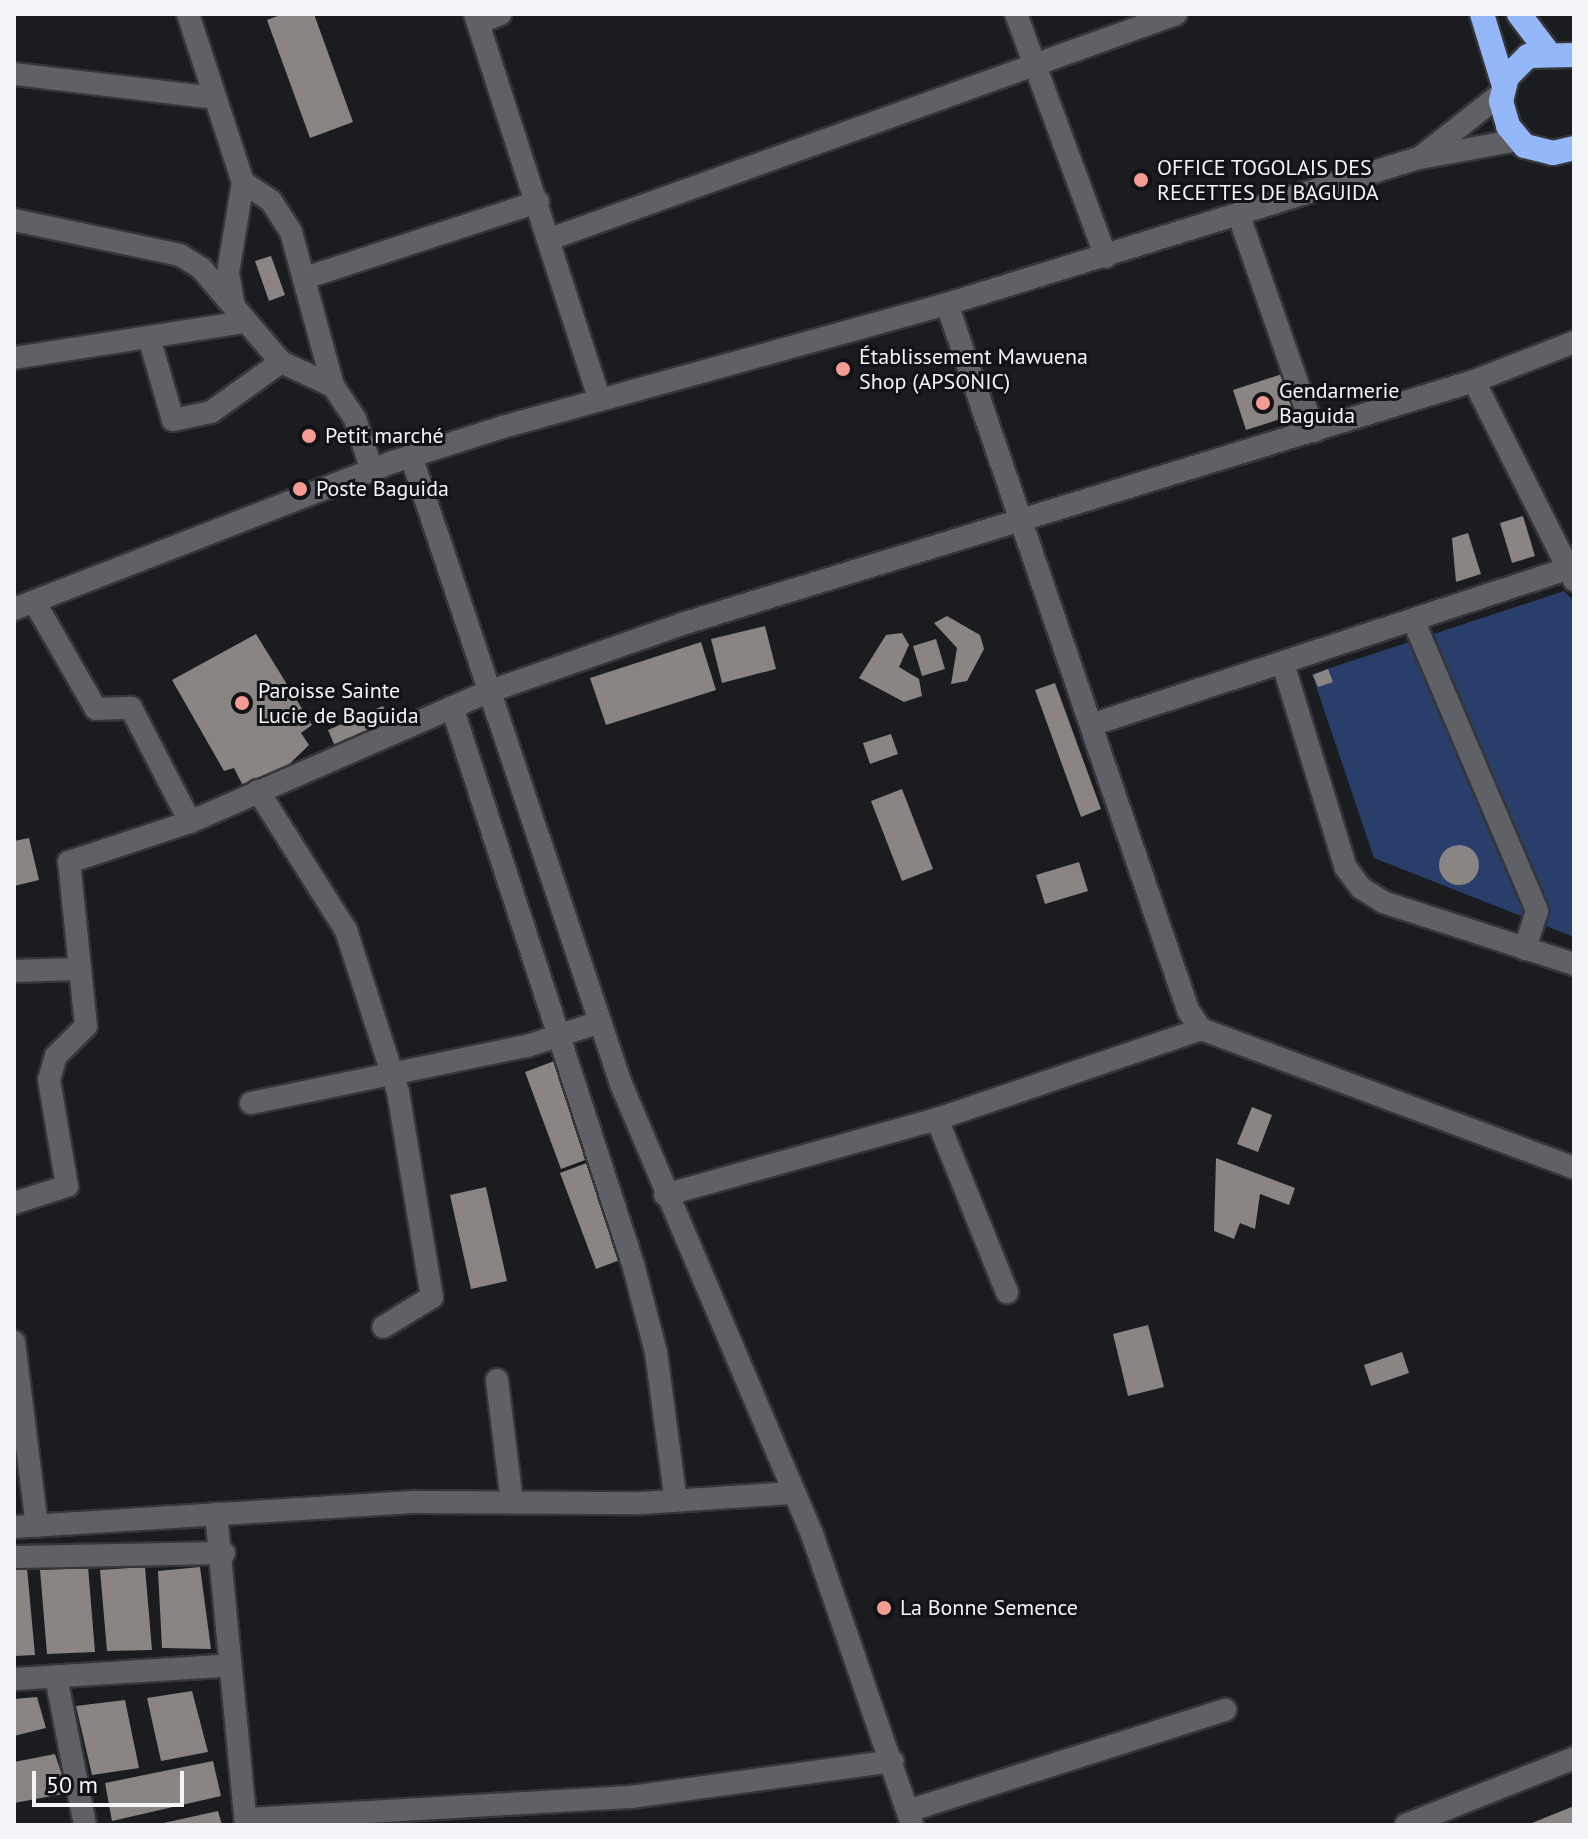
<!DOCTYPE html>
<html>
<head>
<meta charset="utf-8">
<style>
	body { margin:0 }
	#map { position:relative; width:1588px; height:1839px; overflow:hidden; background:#1a1c20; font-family:"PT Sans",sans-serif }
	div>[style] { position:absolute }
	.green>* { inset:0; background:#293e6a }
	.building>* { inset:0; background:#8a8483 }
	.round { border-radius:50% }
	.roads { filter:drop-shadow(2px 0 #343639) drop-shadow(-2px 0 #343639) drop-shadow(0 2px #343639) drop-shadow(0 -2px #343639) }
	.minor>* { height:22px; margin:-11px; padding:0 11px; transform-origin:11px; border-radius:11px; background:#5f6166 }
	.highway>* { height:24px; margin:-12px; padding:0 12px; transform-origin:12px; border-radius:12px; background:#94b7fa }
	.dots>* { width:22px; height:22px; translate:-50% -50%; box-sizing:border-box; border:4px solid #111316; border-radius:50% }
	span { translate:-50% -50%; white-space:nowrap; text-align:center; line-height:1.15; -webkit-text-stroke:6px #111316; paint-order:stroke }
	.poi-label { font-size:22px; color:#f2f4f7 }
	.left { translate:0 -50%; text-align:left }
	.frame { position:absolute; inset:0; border:16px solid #f2f4f7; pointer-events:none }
	.scale { position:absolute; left:32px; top:1771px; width:152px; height:36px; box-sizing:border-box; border:4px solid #f2f4f7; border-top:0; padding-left:10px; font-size:24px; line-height:28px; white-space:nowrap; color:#f2f4f7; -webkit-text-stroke:6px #111316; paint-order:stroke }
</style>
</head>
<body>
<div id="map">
	<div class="green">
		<i style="clip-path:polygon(1564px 591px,1574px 601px,1574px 937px,1374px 858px,1312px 674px)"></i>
	</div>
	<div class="building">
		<i style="clip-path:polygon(283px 14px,314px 14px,353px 122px,310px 138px,267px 20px)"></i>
		<i style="clip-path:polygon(271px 256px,285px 295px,269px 301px,255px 261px)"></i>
		<i style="clip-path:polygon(1288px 372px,1293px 415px,1246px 430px,1233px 390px)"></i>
		<i style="clip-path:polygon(1523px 516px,1535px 556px,1512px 563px,1500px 523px)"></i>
		<i style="clip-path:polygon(1468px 533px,1481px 574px,1456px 582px,1452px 538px)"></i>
		<i style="clip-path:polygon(947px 616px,980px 635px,984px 649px,967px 681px,951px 684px,957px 648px,934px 623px)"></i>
		<i style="clip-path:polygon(765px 626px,776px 669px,722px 683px,711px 639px)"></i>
		<i style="clip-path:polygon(902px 633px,909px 645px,899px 667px,919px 679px,922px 696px,904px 702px,859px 678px,886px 635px)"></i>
		<i style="clip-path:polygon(256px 634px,312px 725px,301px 733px,309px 745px,279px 774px,242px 784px,234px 768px,224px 771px,172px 680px)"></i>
		<i style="clip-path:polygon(936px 639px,945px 669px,922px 676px,913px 646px)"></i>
		<i style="clip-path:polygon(701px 642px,716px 690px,606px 725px,590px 678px)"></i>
		<i style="clip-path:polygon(1328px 669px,1333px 682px,1318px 687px,1313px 675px)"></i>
		<i style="clip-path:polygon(1055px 683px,1101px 809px,1081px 817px,1035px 690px)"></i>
		<i style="clip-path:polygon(383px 706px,392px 727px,337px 751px,328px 730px)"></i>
		<i style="clip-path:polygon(891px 734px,898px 754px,870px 764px,863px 743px)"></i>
		<i style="clip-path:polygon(902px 789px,933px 869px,902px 881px,871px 801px)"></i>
		<i style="clip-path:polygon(29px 838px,39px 880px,14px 886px,14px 841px)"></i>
		<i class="round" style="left:1439px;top:845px;width:40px;height:40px"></i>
		<i style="clip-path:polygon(1079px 862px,1088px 891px,1045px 904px,1036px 875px)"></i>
		<i style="clip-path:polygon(557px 1060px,593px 1157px,561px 1169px,525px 1072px)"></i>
		<i style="clip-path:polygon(1252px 1107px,1272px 1115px,1258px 1152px,1237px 1144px)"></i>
		<i style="clip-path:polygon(1216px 1158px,1295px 1188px,1289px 1205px,1260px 1194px,1255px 1229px,1240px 1223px,1234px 1239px,1214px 1231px)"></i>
		<i style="clip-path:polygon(592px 1161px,628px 1257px,596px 1269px,560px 1173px)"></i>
		<i style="clip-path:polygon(486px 1187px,507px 1281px,471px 1289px,450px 1195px)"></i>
		<i style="clip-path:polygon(1148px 1325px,1164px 1387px,1128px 1396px,1113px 1334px)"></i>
		<i style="clip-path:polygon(1402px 1352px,1409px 1373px,1371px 1386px,1364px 1365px)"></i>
		<i style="clip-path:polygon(88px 1567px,95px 1652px,47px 1654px,40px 1570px)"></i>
		<i style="clip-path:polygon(145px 1567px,152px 1650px,107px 1651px,100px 1570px)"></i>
		<i style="clip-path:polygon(200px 1567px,211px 1649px,162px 1648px,158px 1571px)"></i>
		<i style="clip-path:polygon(27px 1568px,35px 1655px,14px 1656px,14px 1570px)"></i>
		<i style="clip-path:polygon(192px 1691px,208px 1752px,161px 1761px,147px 1698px)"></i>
		<i style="clip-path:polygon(37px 1697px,46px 1728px,14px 1736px,14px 1699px)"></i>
		<i style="clip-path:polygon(125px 1700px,139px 1768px,92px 1775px,76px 1706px)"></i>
		<i style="clip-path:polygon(55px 1754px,68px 1793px,14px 1803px,14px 1762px)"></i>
		<i style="clip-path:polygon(213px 1761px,221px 1796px,112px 1821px,105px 1783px)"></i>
		<i style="clip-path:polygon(1574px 1806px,1574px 1825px,1527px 1825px)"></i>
		<i style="clip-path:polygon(218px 1811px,222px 1825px,159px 1825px,159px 1824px)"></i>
	</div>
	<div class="roads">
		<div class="minor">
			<i style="left:188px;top:14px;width:177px;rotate:71.9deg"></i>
			<i style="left:243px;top:182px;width:92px;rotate:99.4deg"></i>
			<i style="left:228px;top:273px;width:34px;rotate:80deg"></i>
			<i style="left:475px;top:14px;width:404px;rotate:72.1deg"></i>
			<i style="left:1016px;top:14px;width:259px;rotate:69.7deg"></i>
			<i style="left:478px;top:23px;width:24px;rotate:-22deg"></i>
			<i style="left:14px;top:74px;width:201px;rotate:6.8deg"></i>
			<i style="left:1421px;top:157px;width:103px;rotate:-38.3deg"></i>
			<i style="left:243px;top:182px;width:34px;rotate:34deg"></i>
			<i style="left:271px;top:201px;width:37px;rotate:57deg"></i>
			<i style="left:291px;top:232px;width:160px;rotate:74.7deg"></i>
			<i style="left:333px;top:386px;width:40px;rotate:56deg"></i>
			<i style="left:355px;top:419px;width:55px;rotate:71.9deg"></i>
			<i style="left:1239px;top:216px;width:228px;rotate:70.8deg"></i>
			<i style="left:14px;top:220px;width:170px;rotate:11.9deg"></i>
			<i style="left:180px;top:255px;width:25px;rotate:32deg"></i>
			<i style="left:201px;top:268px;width:123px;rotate:49.6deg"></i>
			<i style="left:281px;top:362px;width:57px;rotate:24.8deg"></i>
			<i style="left:550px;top:239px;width:665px;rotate:-19.77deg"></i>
			<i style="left:308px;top:277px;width:242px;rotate:-18.1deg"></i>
			<i style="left:947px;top:304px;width:746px;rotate:71.15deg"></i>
			<i style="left:1188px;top:1010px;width:23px;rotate:56deg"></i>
			<i style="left:1201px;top:1029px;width:398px;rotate:20.4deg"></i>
			<i style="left:150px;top:341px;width:82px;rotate:73.8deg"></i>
			<i style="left:173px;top:420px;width:39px;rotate:-12deg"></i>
			<i style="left:211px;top:412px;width:86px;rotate:-35.5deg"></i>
			<i style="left:14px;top:358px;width:232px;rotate:-8.9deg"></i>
			<i style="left:1474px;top:381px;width:223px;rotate:63.3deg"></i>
			<i style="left:411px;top:456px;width:662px;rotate:71.51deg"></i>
			<i style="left:621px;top:1084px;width:489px;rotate:67deg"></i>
			<i style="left:812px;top:1534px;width:308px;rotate:71deg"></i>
			<i style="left:35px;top:603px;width:122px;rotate:60.1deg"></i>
			<i style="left:96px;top:709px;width:35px;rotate:-2deg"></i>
			<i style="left:131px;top:708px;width:128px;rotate:62.6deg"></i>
			<i style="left:14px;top:609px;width:407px;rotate:-21.2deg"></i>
			<i style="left:393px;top:462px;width:115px;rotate:-17.7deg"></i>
			<i style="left:503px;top:427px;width:461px;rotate:-15.5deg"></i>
			<i style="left:947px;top:304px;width:495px;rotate:-17.2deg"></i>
			<i style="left:1420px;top:158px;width:100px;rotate:-10.4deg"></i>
			<i style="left:1414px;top:622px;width:314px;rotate:66.9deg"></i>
			<i style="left:1537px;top:911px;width:40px;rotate:108deg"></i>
			<i style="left:1284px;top:667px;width:210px;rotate:72.9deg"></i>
			<i style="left:1346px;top:868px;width:25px;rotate:53deg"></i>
			<i style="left:1361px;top:888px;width:26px;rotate:32deg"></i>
			<i style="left:1383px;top:902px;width:201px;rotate:18deg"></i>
			<i style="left:452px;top:707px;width:586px;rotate:72deg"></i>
			<i style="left:633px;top:1264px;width:91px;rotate:75.4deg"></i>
			<i style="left:656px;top:1352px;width:150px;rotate:82.4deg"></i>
			<i style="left:1091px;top:725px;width:501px;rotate:-18.15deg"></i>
			<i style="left:258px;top:791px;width:165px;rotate:57.7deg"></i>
			<i style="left:346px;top:930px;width:170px;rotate:72.2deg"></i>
			<i style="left:398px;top:1092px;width:208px;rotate:80.6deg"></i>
			<i style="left:432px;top:1297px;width:57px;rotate:148.5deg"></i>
			<i style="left:14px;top:971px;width:64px;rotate:-1.8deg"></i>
			<i style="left:251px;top:1103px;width:282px;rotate:-11.7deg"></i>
			<i style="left:527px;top:1046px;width:77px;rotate:-18.2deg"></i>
			<i style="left:937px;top:1119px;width:187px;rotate:68deg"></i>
			<i style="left:665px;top:1195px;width:282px;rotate:-15.6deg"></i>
			<i style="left:937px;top:1119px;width:279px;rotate:-18.8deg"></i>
			<i style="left:14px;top:1203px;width:56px;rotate:-17.8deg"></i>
			<i style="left:67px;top:1186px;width:108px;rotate:-99.6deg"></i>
			<i style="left:49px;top:1080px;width:25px;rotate:-74deg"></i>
			<i style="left:56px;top:1056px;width:42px;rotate:-45deg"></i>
			<i style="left:86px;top:1026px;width:165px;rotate:-95.9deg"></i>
			<i style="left:69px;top:862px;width:127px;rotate:-18.3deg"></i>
			<i style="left:190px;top:822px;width:322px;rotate:-23.6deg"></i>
			<i style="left:485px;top:693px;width:209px;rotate:-19.3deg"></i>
			<i style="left:682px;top:624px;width:828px;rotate:-17.06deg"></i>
			<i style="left:1474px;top:381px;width:107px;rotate:-21.3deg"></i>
			<i style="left:14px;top:1342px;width:185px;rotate:82.9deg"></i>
			<i style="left:497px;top:1380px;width:123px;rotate:83deg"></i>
			<i style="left:216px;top:1514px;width:312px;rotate:84.5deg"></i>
			<i style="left:14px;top:1527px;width:403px;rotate:-3.6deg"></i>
			<i style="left:416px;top:1502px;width:226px;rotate:0.3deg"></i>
			<i style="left:642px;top:1503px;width:150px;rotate:-3.8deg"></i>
			<i style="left:14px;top:1557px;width:210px;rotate:-1.1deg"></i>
			<i style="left:56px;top:1677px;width:151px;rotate:78.9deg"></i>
			<i style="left:14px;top:1679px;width:204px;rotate:-3.6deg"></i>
			<i style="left:908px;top:1811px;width:333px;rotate:-17.7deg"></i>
			<i style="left:246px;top:1819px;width:386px;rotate:-3.3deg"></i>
			<i style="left:631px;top:1797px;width:264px;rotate:-7.8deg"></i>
			<i style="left:1406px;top:1825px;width:181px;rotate:-21.7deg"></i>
		</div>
		<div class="highway">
			<i style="left:1482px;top:14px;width:75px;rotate:73deg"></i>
			<i style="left:1519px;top:14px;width:46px;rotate:52.9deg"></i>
			<i style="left:1574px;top:55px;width:46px;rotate:178.8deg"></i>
			<i style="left:1528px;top:56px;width:30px;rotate:135deg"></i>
			<i style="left:1507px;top:77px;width:25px;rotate:104deg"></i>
			<i style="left:1501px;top:101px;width:26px;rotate:74deg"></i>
			<i style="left:1508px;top:126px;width:26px;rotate:50deg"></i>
			<i style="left:1525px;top:146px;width:29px;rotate:14deg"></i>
			<i style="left:1553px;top:153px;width:22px;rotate:-13deg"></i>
		</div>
	</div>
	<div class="dots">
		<i style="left:1141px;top:180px;background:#f59c92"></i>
		<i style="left:843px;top:369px;background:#f59c92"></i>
		<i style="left:1263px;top:403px;background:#f59c92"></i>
		<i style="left:309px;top:436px;background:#f59c92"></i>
		<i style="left:300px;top:489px;background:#f59c92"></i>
		<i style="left:242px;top:703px;background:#f59c92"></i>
		<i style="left:884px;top:1608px;background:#f59c92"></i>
	</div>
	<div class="poi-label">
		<span class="left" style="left:1157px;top:180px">OFFICE TOGOLAIS DES<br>RECETTES DE BAGUIDA</span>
		<span class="left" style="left:859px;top:369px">Établissement Mawuena<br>Shop (APSONIC)</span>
		<span class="left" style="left:1279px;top:403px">Gendarmerie<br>Baguida</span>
		<span class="left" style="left:325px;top:436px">Petit marché</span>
		<span class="left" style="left:316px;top:489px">Poste Baguida</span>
		<span class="left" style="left:258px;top:703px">Paroisse Sainte<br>Lucie de Baguida</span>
		<span class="left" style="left:900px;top:1608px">La Bonne Semence</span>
	</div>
	<div class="frame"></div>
	<div class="scale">50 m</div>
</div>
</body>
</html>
